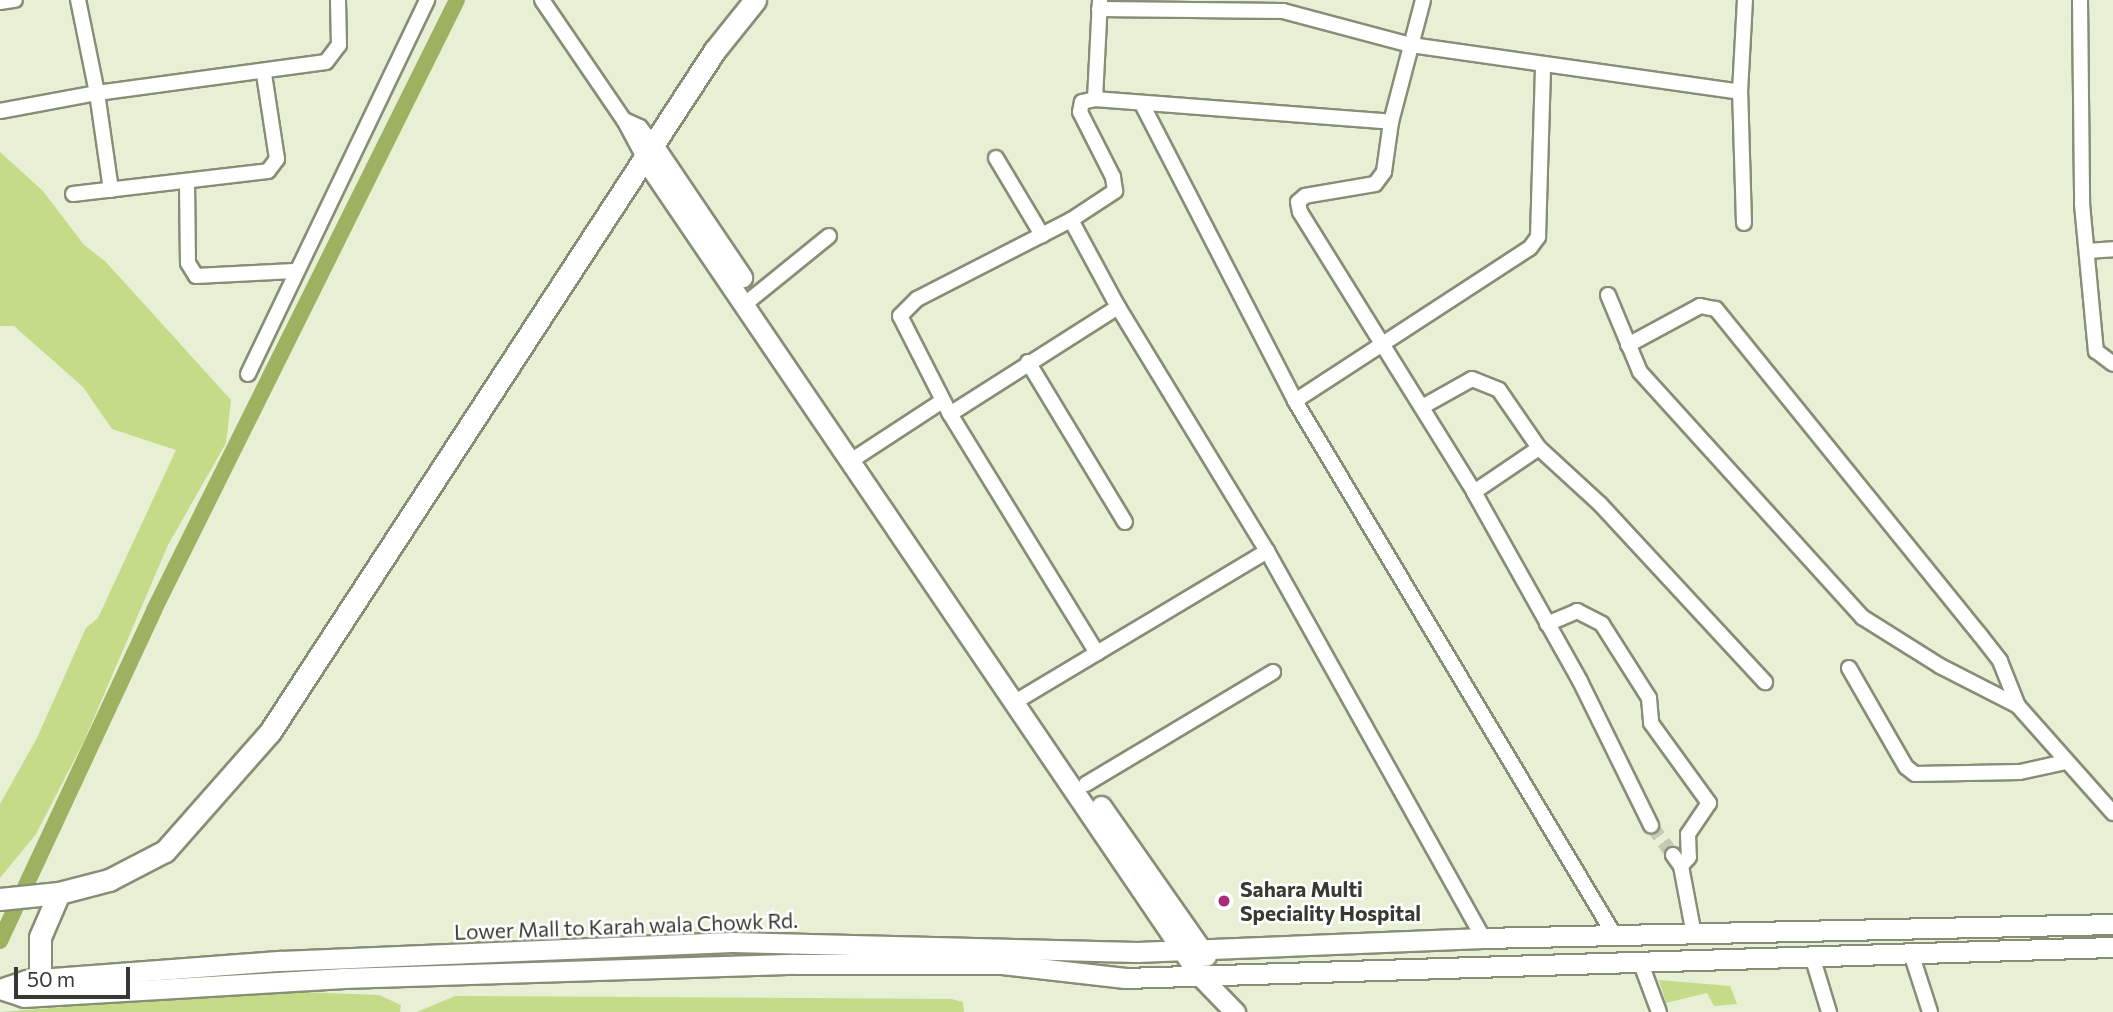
<!DOCTYPE html>
<html>
<head>
<meta charset="utf-8">
<style>
	body { margin:0 }
	#map { position:relative; width:2113px; height:1012px; overflow:hidden; background:#e7efd5; font-family:Commissioner,sans-serif }
	div>[style] { position:absolute }
	.green>* { inset:0; background:#c5db88 }
	.canal>* { height:16px; margin:-8px; padding:0 8px; transform-origin:8px; border-radius:8px; background:#9db160 }
	.minor-tunnel>* { height:14px; margin-top:-7px; transform-origin:0; background:repeating-linear-gradient(90deg,#c4cbb4 0 14px,transparent 0 21px) }
	.roads { filter:drop-shadow(2px 0 #878e76) drop-shadow(-2px 0 #878e76) drop-shadow(0 2px #878e76) drop-shadow(0 -2px #878e76) }
	.minor>* { height:14px; margin:-7px; padding:0 7px; transform-origin:7px; border-radius:7px; background:#fff }
	.secondary>* { height:19px; margin:-9.5px; padding:0 9.5px; transform-origin:9.5px; border-radius:9.5px; background:#fff }
	.primary>* { height:21px; margin:-10.5px; padding:0 10.5px; transform-origin:10.5px; border-radius:10.5px; background:#fff }
	.dots>* { width:19px; height:19px; translate:-50% -50%; box-sizing:border-box; border:4px solid #fff; border-radius:50% }
	span { translate:-50% -50%; white-space:nowrap; text-align:center; line-height:1.15; -webkit-text-stroke:5px #fff; paint-order:stroke }
	.poi-label { font-size:21px; color:#373a30; font-weight:700 }
	.left { translate:0 -50%; text-align:left }
	.street-label { font-size:21px; color:#373a30 }
	.scale { position:absolute; left:14px; top:967px; width:116px; height:32px; box-sizing:border-box; border:4px solid #373a30; border-top:0; padding-left:9px; font-size:21px; line-height:24px; white-space:nowrap; color:#373a30; -webkit-text-stroke:5px #fff; paint-order:stroke }
</style>
</head>
<body>
<div id="map">
	<div class="green">
		<i style="clip-path:polygon(0 152px,43px 191px,84px 245px,105px 261px,231px 400px,226px 443px,168px 545px,84px 741px,36px 834px,0 878px,0 804px,37px 738px,86px 628px,98px 618px,176px 450px,112px 429px,83px 387px,14px 326px,0 326px)"></i>
		<i style="clip-path:polygon(1659px 980px,1730px 986px,1737px 1004px,1714px 1006px,1707px 993px,1666px 1003px)"></i>
		<i style="clip-path:polygon(274px 991px,379px 995px,401px 1005px,400px 1012px,0 1012px)"></i>
		<i style="clip-path:polygon(455px 996px,951px 999px,963px 1002px,964px 1012px,417px 1012px)"></i>
	</div>
	<div class="canal">
		<i style="left:0;top:941px;width:365px;rotate:-65deg"></i>
		<i style="left:154px;top:610px;width:681px;rotate:-63.59deg"></i>
	</div>
	<div class="minor-tunnel">
		<i style="left:1651px;top:825px;width:37px;rotate:54deg"></i>
	</div>
	<div class="roads">
		<div class="minor">
			<i style="left:542px;top:0;width:145px;rotate:55.7deg"></i>
			<i style="left:624px;top:120px;width:47px;rotate:61.8deg"></i>
			<i style="left:2080px;top:0;width:204px;rotate:89.4deg"></i>
			<i style="left:2082px;top:204px;width:148px;rotate:84.6deg"></i>
			<i style="left:2096px;top:351px;width:21px;rotate:37deg"></i>
			<i style="left:0;top:2px;width:15px;rotate:-8deg"></i>
			<i style="left:1099px;top:9px;width:184px;rotate:0.6deg"></i>
			<i style="left:1283px;top:11px;width:132px;rotate:14.9deg"></i>
			<i style="left:1411px;top:45px;width:332px;rotate:8.1deg"></i>
			<i style="left:1095px;top:99px;width:297px;rotate:4.4deg"></i>
			<i style="left:1391px;top:122px;width:126px;rotate:-75.3deg"></i>
			<i style="left:1142px;top:104px;width:334px;rotate:62.7deg"></i>
			<i style="left:1295px;top:401px;width:623px;rotate:59.12deg"></i>
			<i style="left:0;top:111px;width:99px;rotate:-10.5deg"></i>
			<i style="left:97px;top:93px;width:95px;rotate:-101.5deg"></i>
			<i style="left:624px;top:120px;width:17px;rotate:24deg"></i>
			<i style="left:640px;top:127px;width:26px;rotate:54deg"></i>
			<i style="left:1391px;top:122px;width:50px;rotate:98deg"></i>
			<i style="left:1384px;top:172px;width:15px;rotate:127deg"></i>
			<i style="left:1375px;top:184px;width:71px;rotate:170.3deg"></i>
			<i style="left:1305px;top:196px;width:9px;rotate:139deg"></i>
			<i style="left:1298px;top:202px;width:10px;rotate:79deg"></i>
			<i style="left:1300px;top:212px;width:330px;rotate:58.1deg"></i>
			<i style="left:1474px;top:492px;width:217px;rotate:60.7deg"></i>
			<i style="left:1580px;top:681px;width:161px;rotate:63.8deg"></i>
			<i style="left:996px;top:158px;width:90px;rotate:59.1deg"></i>
			<i style="left:187px;top:182px;width:81px;rotate:89.3deg"></i>
			<i style="left:188px;top:263px;width:15px;rotate:58deg"></i>
			<i style="left:196px;top:276px;width:98px;rotate:-2.9deg"></i>
			<i style="left:111px;top:190px;width:98px;rotate:-98.2deg"></i>
			<i style="left:97px;top:93px;width:231px;rotate:-7.7deg"></i>
			<i style="left:326px;top:62px;width:21px;rotate:-53deg"></i>
			<i style="left:339px;top:45px;width:45px;rotate:-91.3deg"></i>
			<i style="left:73px;top:194px;width:196px;rotate:-6.7deg"></i>
			<i style="left:268px;top:171px;width:15px;rotate:-53deg"></i>
			<i style="left:277px;top:159px;width:86px;rotate:-98.7deg"></i>
			<i style="left:1071px;top:220px;width:99px;rotate:61.6deg"></i>
			<i style="left:1118px;top:307px;width:286px;rotate:58.6deg"></i>
			<i style="left:1267px;top:551px;width:443px;rotate:60.8deg"></i>
			<i style="left:1744px;top:223px;width:131px;rotate:-91.7deg"></i>
			<i style="left:1740px;top:92px;width:92px;rotate:-86.9deg"></i>
			<i style="left:2087px;top:251px;width:26px;rotate:-4deg"></i>
			<i style="left:1608px;top:295px;width:83px;rotate:67.4deg"></i>
			<i style="left:1640px;top:372px;width:331px;rotate:47.8deg"></i>
			<i style="left:1862px;top:617px;width:92px;rotate:32.1deg"></i>
			<i style="left:1940px;top:666px;width:88px;rotate:27.1deg"></i>
			<i style="left:745px;top:304px;width:108px;rotate:-39deg"></i>
			<i style="left:1628px;top:345px;width:82px;rotate:-28.4deg"></i>
			<i style="left:1700px;top:306px;width:16px;rotate:11deg"></i>
			<i style="left:1716px;top:309px;width:419px;rotate:51deg"></i>
			<i style="left:1980px;top:635px;width:33px;rotate:52deg"></i>
			<i style="left:2000px;top:661px;width:48px;rotate:68.2deg"></i>
			<i style="left:2018px;top:706px;width:143px;rotate:48.4deg"></i>
			<i style="left:1028px;top:362px;width:187px;rotate:58.8deg"></i>
			<i style="left:248px;top:374px;width:415px;rotate:-64.4deg"></i>
			<i style="left:1295px;top:401px;width:280px;rotate:-33.1deg"></i>
			<i style="left:1530px;top:248px;width:14px;rotate:-54deg"></i>
			<i style="left:1538px;top:237px;width:173px;rotate:-88.3deg"></i>
			<i style="left:1422px;top:407px;width:57px;rotate:-29.2deg"></i>
			<i style="left:1472px;top:379px;width:29px;rotate:22deg"></i>
			<i style="left:1499px;top:390px;width:70px;rotate:55.4deg"></i>
			<i style="left:1539px;top:448px;width:83px;rotate:42.6deg"></i>
			<i style="left:1600px;top:504px;width:243px;rotate:47.2deg"></i>
			<i style="left:950px;top:414px;width:199px;rotate:-32.5deg"></i>
			<i style="left:852px;top:460px;width:108px;rotate:-33.2deg"></i>
			<i style="left:1474px;top:492px;width:78px;rotate:-34.1deg"></i>
			<i style="left:1547px;top:624px;width:33px;rotate:-23deg"></i>
			<i style="left:1577px;top:611px;width:28px;rotate:27deg"></i>
			<i style="left:1602px;top:624px;width:88px;rotate:57.6deg"></i>
			<i style="left:1649px;top:698px;width:25px;rotate:85deg"></i>
			<i style="left:1651px;top:723px;width:99px;rotate:54.1deg"></i>
			<i style="left:1709px;top:803px;width:37px;rotate:124deg"></i>
			<i style="left:1688px;top:834px;width:23px;rotate:88deg"></i>
			<i style="left:1689px;top:857px;width:12px;rotate:132deg"></i>
			<i style="left:1097px;top:653px;width:281px;rotate:-121.6deg"></i>
			<i style="left:950px;top:414px;width:110px;rotate:-117deg"></i>
			<i style="left:900px;top:316px;width:24px;rotate:-45deg"></i>
			<i style="left:917px;top:299px;width:173px;rotate:-27.2deg"></i>
			<i style="left:1071px;top:220px;width:53px;rotate:-33.4deg"></i>
			<i style="left:1115px;top:191px;width:14px;rotate:-98deg"></i>
			<i style="left:1113px;top:177px;width:73px;rotate:-116.9deg"></i>
			<i style="left:1080px;top:112px;width:10px;rotate:-79deg"></i>
			<i style="left:1082px;top:102px;width:13px;rotate:-13deg"></i>
			<i style="left:1095px;top:99px;width:99px;rotate:-87.1deg"></i>
			<i style="left:1849px;top:668px;width:114px;rotate:60.1deg"></i>
			<i style="left:1906px;top:767px;width:11px;rotate:38deg"></i>
			<i style="left:1915px;top:774px;width:105px;rotate:-1.1deg"></i>
			<i style="left:2020px;top:772px;width:46px;rotate:-12.5deg"></i>
			<i style="left:1015px;top:702px;width:294px;rotate:-30.9deg"></i>
			<i style="left:1086px;top:784px;width:218px;rotate:-30.9deg"></i>
			<i style="left:1673px;top:855px;width:14px;rotate:54deg"></i>
			<i style="left:1681px;top:866px;width:70px;rotate:79.3deg"></i>
			<i style="left:1911px;top:953px;width:62px;rotate:72.1deg"></i>
			<i style="left:1812px;top:956px;width:59px;rotate:73.1deg"></i>
			<i style="left:1640px;top:961px;width:54px;rotate:69.6deg"></i>
		</div>
		<div class="secondary">
			<i style="left:655px;top:148px;width:156px;rotate:56deg"></i>
			<i style="left:646px;top:161px;width:984px;rotate:55.81deg"></i>
			<i style="left:1199px;top:975px;width:52px;rotate:45.8deg"></i>
			<i style="left:1101px;top:806px;width:183px;rotate:55deg"></i>
			<i style="left:0;top:989px;width:28px;rotate:-19deg"></i>
			<i style="left:26px;top:980px;width:256px;rotate:-4.3deg"></i>
			<i style="left:281px;top:961px;width:451px;rotate:-2.4deg"></i>
			<i style="left:732px;top:942px;width:405px;rotate:1.4deg"></i>
			<i style="left:1137px;top:952px;width:346px;rotate:-2.3deg"></i>
			<i style="left:1483px;top:938px;width:630px;rotate:-1.27deg"></i>
			<i style="left:0;top:989px;width:25px;rotate:18deg"></i>
			<i style="left:24px;top:997px;width:320px;rotate:-3.4deg"></i>
			<i style="left:343px;top:978px;width:452px;rotate:-1.8deg"></i>
			<i style="left:795px;top:964px;width:207px"></i>
			<i style="left:1002px;top:964px;width:124px;rotate:6.5deg"></i>
			<i style="left:1125px;top:978px;width:988px;rotate:-1.8deg"></i>
		</div>
		<div class="primary">
			<i style="left:0;top:899px;width:59px;rotate:-5.8deg"></i>
			<i style="left:59px;top:893px;width:52px;rotate:-14.6deg"></i>
			<i style="left:109px;top:880px;width:63px;rotate:-27.4deg"></i>
			<i style="left:165px;top:851px;width:159px;rotate:-48.6deg"></i>
			<i style="left:270px;top:732px;width:814px;rotate:-56.88deg"></i>
			<i style="left:715px;top:50px;width:64px;rotate:-51.3deg"></i>
			<i style="left:40px;top:979px;width:42px;rotate:-90deg"></i>
			<i style="left:40px;top:937px;width:48px;rotate:-66.6deg"></i>
		</div>
	</div>
	<div class="dots">
		<i style="left:1224px;top:901px;background:#ac2b76"></i>
	</div>
	<div class="poi-label">
		<span class="left" style="left:1240px;top:901px">Sahara Multi<br>Speciality Hospital</span>
	</div>
	<div class="street-label">
		<span style="left:626px;top:926px;rotate:-2deg">Lower Mall to Karah wala Chowk Rd.</span>
	</div>
	<div class="scale">50 m</div>
</div>
</body>
</html>
